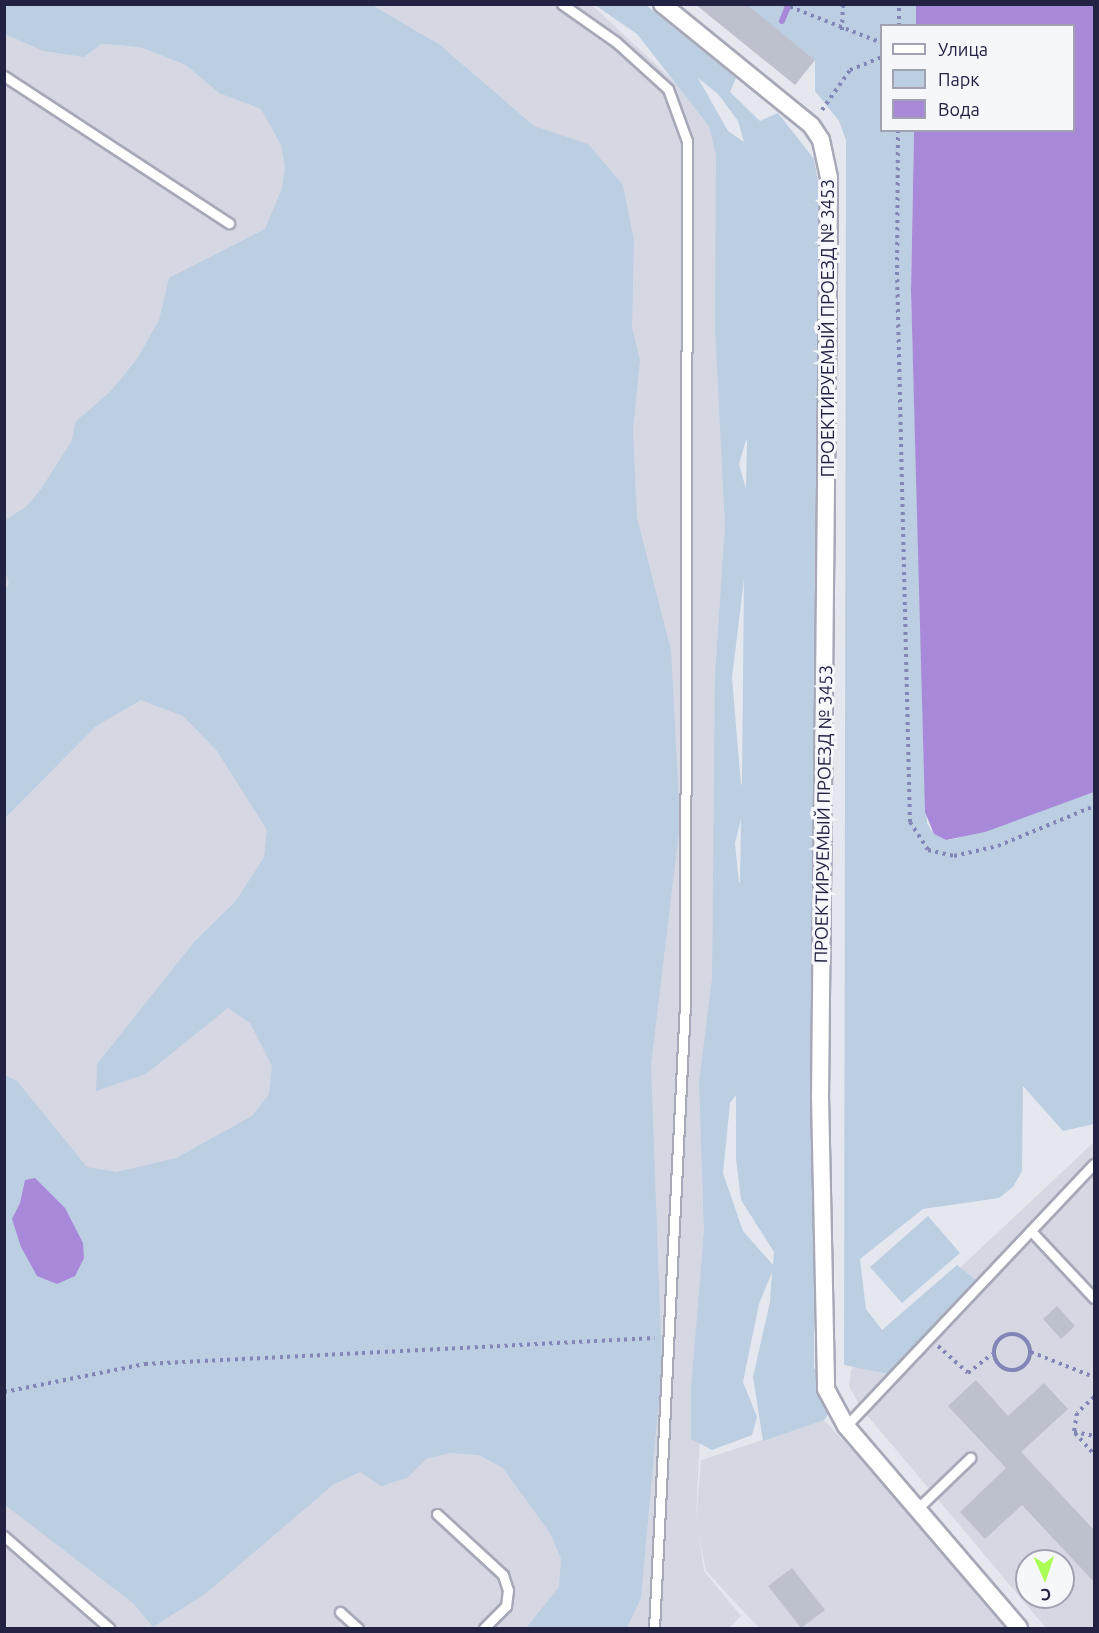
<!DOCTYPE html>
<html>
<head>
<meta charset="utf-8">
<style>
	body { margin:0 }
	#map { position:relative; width:1099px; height:1633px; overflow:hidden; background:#e5e7ef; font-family:Ubuntu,sans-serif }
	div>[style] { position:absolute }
	.built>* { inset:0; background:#d5d8e3 }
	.green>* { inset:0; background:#bccee2 }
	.water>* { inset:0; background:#a888d8 }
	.stream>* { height:6px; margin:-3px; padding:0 3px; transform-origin:3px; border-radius:3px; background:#a888d8 }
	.building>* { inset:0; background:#bdc0cd }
	.path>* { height:4px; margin-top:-2px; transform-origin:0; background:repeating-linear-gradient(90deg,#8286b6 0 3px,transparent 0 7.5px) }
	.path>.ring { margin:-2px; padding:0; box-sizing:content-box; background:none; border:4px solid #8286b6; border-radius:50% }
	.roads { filter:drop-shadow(2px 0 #a7a8b8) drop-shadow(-2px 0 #a7a8b8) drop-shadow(0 2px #a7a8b8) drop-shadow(0 -2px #a7a8b8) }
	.service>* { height:9px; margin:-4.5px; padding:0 4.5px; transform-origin:4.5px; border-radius:4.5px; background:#fff }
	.minor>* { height:16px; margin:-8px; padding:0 8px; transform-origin:8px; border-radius:8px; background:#fff }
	span { translate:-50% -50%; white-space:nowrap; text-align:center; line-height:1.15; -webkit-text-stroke:6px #f6f7fb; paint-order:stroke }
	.street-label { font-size:18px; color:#222243 }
	.frame { position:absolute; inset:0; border:6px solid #222243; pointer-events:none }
	.legend { position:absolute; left:880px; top:24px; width:195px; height:108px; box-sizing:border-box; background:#f6f7fb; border:2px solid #a1a2b1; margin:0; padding:8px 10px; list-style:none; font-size:18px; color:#222243 }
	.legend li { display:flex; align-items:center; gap:12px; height:30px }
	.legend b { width:30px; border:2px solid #a1a2b1 }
	.north { position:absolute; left:1015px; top:1549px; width:60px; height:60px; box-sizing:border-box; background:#f6f7fb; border:2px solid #a1a2b1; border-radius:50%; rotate:177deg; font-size:16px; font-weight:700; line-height:24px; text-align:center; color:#222243 }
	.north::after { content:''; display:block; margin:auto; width:21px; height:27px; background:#aafe54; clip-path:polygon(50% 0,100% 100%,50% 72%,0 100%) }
</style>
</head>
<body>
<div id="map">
	<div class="built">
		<i style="clip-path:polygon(5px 5px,592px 5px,696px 102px,723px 137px,738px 204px,715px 1110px,696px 1520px,701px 1460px,824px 1420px,921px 1523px,1011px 1628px,759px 1628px,706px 1571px,699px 1535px,704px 1571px,741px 1616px,729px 1628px,5px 1628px)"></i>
		<i style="clip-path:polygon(evenodd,1094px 1142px,1094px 1628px,1046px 1628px,861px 1408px,849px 1386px,851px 1370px,1094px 1142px,1027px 1561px,1063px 1561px,1063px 1597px,1027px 1597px,1027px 1561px)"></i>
	</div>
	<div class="green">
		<i style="clip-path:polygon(5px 5px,372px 5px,440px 45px,534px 126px,588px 144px,623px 185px,634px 241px,632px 328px,640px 360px,633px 430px,637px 518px,671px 650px,680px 823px,651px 1065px,662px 1366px,641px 1598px,627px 1628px,526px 1628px,559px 1587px,561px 1559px,550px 1533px,503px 1468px,479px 1455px,450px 1453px,426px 1459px,407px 1478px,381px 1486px,360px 1472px,334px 1484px,205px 1594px,153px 1627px,133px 1603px,5px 1505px,5px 1075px,17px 1081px,87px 1167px,116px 1172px,176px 1158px,252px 1116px,269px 1094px,272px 1066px,250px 1023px,228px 1008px,146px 1074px,96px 1091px,97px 1064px,195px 941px,235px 902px,264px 857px,267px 830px,217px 751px,183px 716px,141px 700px,96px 726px,5px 818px,4px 591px,9px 584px,5px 570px,5px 520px,26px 507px,41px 489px,71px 442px,76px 421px,109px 393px,137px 359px,159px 320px,169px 278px,265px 229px,282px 188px,285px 167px,281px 145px,261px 109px,219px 93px,186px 65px,143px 48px,122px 45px,101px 44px,84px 57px,43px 51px,5px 34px)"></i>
		<i style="clip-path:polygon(evenodd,595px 5px,646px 5px,736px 78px,730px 92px,760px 121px,778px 113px,814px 159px,819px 187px,814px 1369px,819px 1368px,829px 1413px,824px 1420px,763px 1441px,753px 1377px,770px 1302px,772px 1272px,759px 1304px,743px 1382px,757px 1417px,752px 1435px,712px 1450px,691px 1439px,691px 1388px,704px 1231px,699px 1082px,712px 979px,715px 674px,725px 526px,715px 328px,716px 155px,709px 126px,637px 34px,595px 5px,698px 78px,718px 94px,738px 121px,744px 142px,728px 131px,698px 78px,595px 5px,746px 440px,747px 441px,746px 489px,739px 464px,746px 440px,595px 5px,744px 579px,742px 784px,741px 785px,732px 678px,744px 579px,595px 5px,741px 819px,740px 882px,739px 883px,735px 843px,741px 819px,595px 5px,736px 1095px,736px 1159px,741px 1200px,774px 1252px,773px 1265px,743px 1231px,723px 1173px,730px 1103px,736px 1095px)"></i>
		<i style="clip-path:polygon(746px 5px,916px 5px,916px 25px,882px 26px,882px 130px,914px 131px,911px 291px,927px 823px,934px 834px,946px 840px,959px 838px,1094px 792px,1094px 1124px,1063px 1131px,1023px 1086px,1022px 1171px,1013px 1187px,999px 1198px,923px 1209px,860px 1259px,866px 1309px,882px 1330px,957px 1265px,977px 1281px,888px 1374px,844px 1365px,846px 140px,839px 121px,815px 91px,815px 60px)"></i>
		<i style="clip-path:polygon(928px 1216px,960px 1253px,902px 1303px,870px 1267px)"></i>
	</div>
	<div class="water">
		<i style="clip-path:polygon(916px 5px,1094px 5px,1094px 792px,985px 832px,946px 840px,934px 834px,925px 812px,911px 291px,914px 131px,1074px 130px,1074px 26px,916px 25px)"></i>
		<i style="clip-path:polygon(35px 1178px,65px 1208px,83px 1243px,84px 1258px,75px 1276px,57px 1284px,37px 1276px,21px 1247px,12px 1219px,20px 1203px,25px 1180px)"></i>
	</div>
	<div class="stream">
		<i style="left:782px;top:21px;width:18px;rotate:-68deg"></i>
	</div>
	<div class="building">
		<i style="clip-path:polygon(695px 4px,746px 4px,815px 60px,795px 85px)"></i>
		<i style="clip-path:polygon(1057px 1306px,1075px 1326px,1061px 1339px,1043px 1319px)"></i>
		<i style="clip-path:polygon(976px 1380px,1008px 1416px,1044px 1383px,1068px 1409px,1021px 1452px,1095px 1531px,1095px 1583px,1022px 1505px,985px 1539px,960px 1512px,1006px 1468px,948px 1406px)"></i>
		<i style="clip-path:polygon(792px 1568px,825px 1610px,801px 1628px,768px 1586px)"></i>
	</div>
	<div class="path">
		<i style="left:783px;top:4px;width:106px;rotate:21.5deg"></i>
		<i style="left:899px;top:26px;width:22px;rotate:-90deg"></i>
		<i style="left:842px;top:30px;width:26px;rotate:-88deg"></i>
		<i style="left:822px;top:110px;width:49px;rotate:-55deg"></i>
		<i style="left:850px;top:70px;width:35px;rotate:-22deg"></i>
		<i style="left:898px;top:130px;width:142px;rotate:90.4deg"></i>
		<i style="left:897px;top:272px;width:550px;rotate:88.65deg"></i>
		<i style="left:910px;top:822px;width:33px;rotate:57deg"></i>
		<i style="left:928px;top:850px;width:27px;rotate:13deg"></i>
		<i style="left:954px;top:856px;width:45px;rotate:-12.8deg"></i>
		<i style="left:998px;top:846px;width:104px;rotate:-22.6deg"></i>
		<i class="ring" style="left:994px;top:1334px;width:32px;height:32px"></i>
		<i style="left:938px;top:1346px;width:40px;rotate:42deg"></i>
		<i style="left:968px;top:1373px;width:31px;rotate:-38deg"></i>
		<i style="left:1031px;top:1352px;width:68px;rotate:21.6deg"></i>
		<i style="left:4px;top:1392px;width:144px;rotate:-11.2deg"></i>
		<i style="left:145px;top:1364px;width:510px;rotate:-2.92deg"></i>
		<i style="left:1094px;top:1397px;width:23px;rotate:137deg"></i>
		<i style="left:1077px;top:1413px;width:19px;rotate:99deg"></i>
		<i style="left:1074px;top:1432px;width:20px;rotate:11deg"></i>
		<i style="left:1075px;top:1433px;width:28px;rotate:48deg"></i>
	</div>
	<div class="roads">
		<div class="service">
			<i style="left:562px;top:4px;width:66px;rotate:35.1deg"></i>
			<i style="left:616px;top:42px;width:70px;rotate:42.1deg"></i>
			<i style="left:668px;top:89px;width:55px;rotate:69.9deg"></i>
			<i style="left:687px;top:141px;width:863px;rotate:90.13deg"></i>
			<i style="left:685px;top:1004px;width:625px;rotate:92.84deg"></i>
			<i style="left:4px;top:76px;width:269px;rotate:33.2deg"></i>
			<i style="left:1031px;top:1231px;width:92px;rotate:46.8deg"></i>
			<i style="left:846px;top:1426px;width:361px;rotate:-46.6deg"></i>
			<i style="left:917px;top:1509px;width:74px;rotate:-43.9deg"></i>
			<i style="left:437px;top:1514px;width:90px;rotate:42.7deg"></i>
			<i style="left:503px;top:1575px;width:16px;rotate:72deg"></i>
			<i style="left:508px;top:1590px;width:16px;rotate:97deg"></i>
			<i style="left:506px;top:1606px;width:31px;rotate:135deg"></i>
			<i style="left:4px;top:1536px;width:140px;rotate:41.2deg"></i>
			<i style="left:340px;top:1612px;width:24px;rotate:42deg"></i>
		</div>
		<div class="minor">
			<i style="left:662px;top:4px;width:192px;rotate:39.1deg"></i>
			<i style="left:811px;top:125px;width:18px;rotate:56deg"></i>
			<i style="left:821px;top:140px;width:39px;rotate:78deg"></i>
			<i style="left:829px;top:178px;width:918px;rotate:90.56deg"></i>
			<i style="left:820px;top:1096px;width:293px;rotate:88.8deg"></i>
			<i style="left:826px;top:1389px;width:42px;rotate:61.6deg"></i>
			<i style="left:846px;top:1426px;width:266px;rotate:49.4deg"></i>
		</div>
	</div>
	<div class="street-label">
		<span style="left:827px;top:328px;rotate:-90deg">ПРОЕКТИРУЕМЫЙ ПРОЕЗД № 3453</span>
		<span style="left:823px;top:814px;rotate:-89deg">ПРОЕКТИРУЕМЫЙ ПРОЕЗД № 3453</span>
	</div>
	<div class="frame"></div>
	<ul class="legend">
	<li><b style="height:8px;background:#fff"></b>Улица</li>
	<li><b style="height:16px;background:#bccee2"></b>Парк</li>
	<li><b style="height:16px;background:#a888d8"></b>Вода</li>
	</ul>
	<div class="north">С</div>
</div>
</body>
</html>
